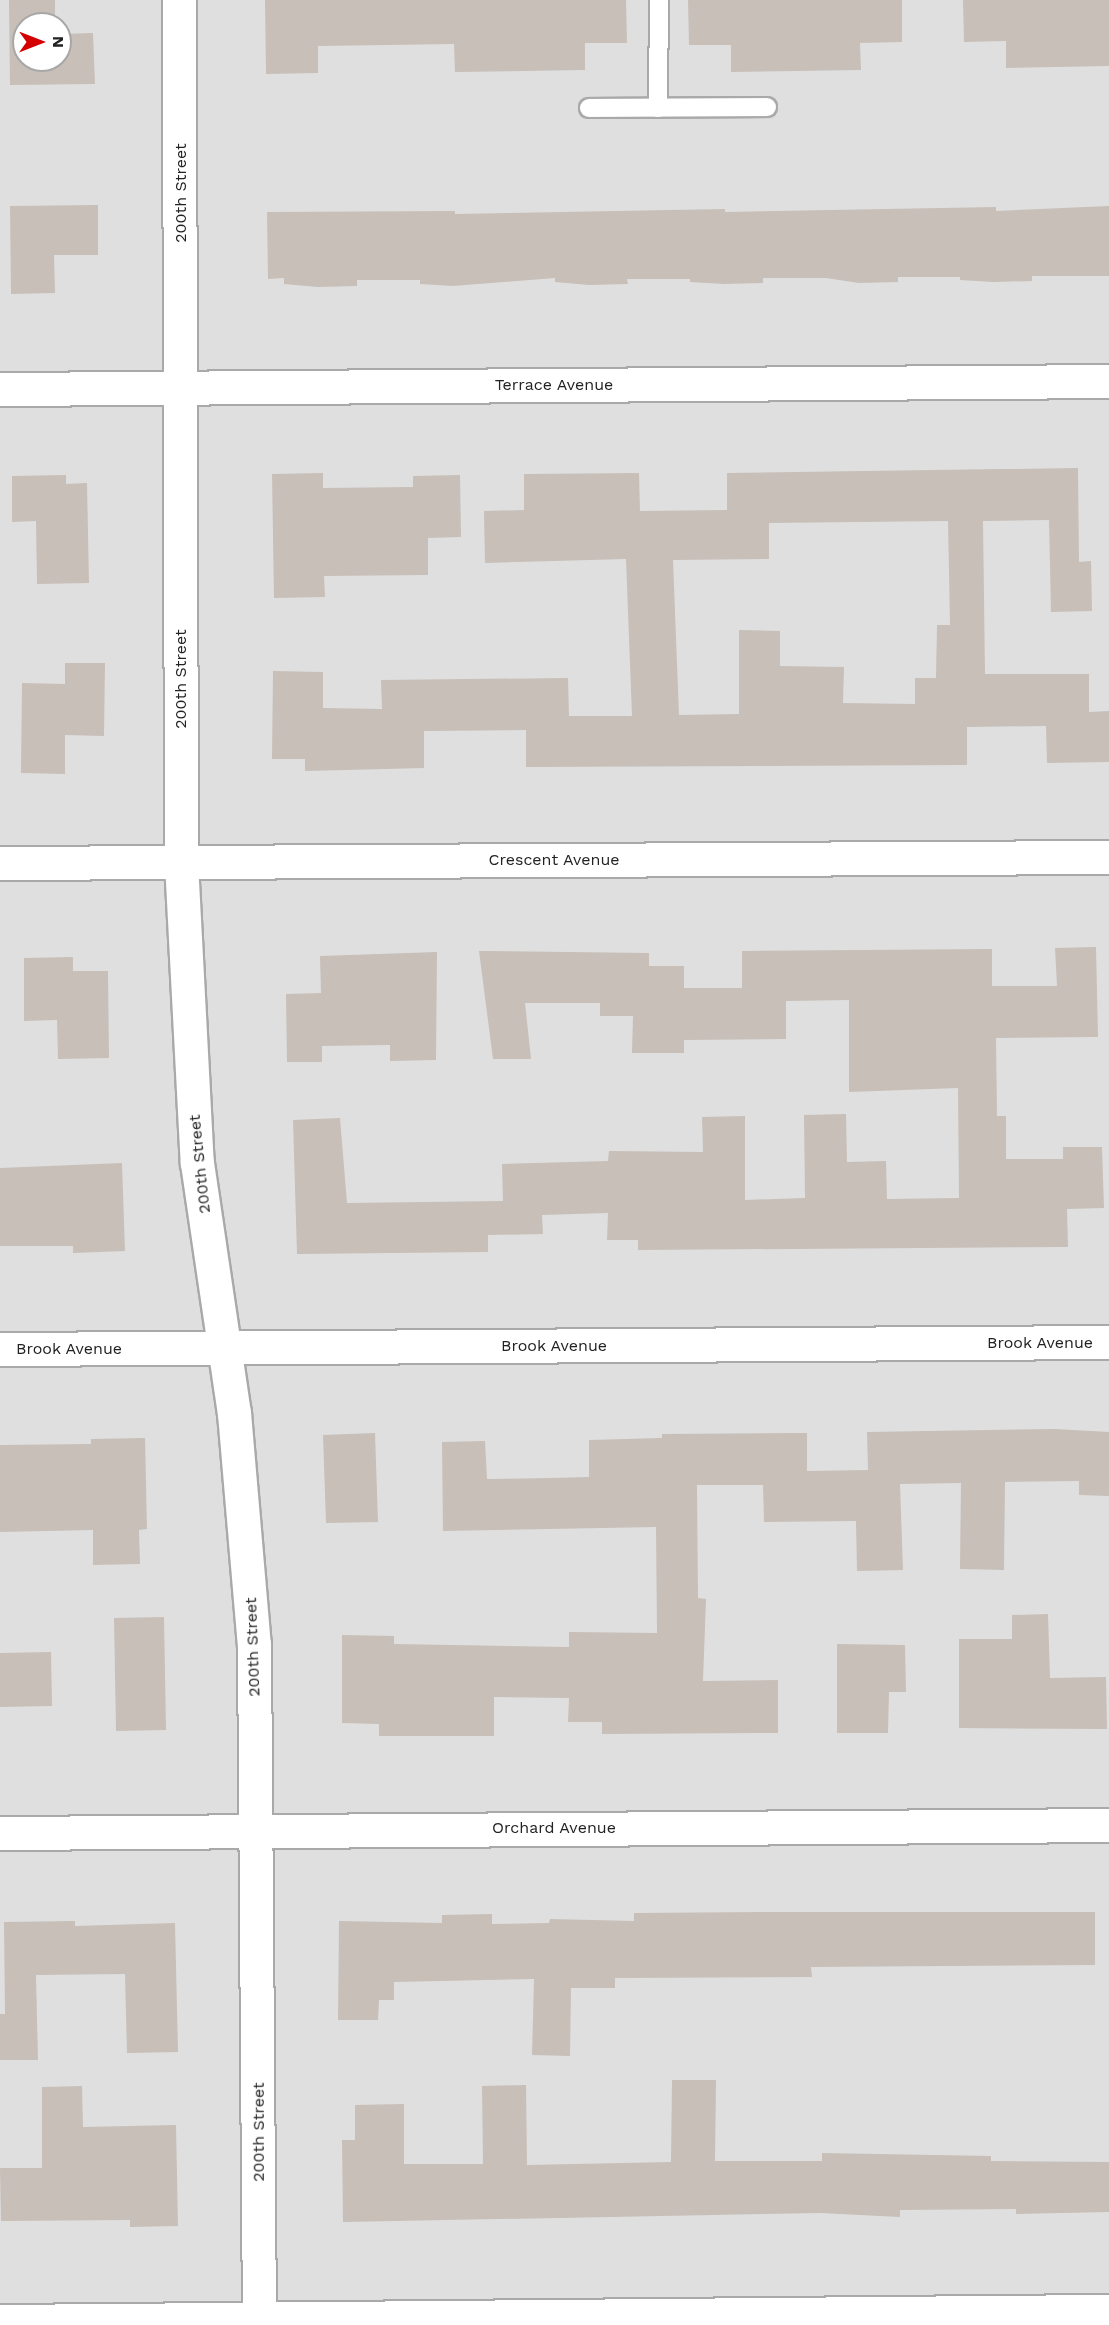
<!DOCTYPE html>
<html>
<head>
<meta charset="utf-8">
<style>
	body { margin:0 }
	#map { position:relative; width:1109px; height:2325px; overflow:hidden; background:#f2efe9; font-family:"Work Sans",sans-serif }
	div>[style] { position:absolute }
	.residential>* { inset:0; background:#e0dfdf }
	.building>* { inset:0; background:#c7bfb8 }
	.roads { filter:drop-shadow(2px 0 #a9a9a9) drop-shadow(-2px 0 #a9a9a9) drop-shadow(0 2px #a9a9a9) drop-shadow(0 -2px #a9a9a9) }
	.service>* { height:18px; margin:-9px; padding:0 9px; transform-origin:9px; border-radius:9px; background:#fff }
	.minor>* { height:33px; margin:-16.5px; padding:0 16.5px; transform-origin:16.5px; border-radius:16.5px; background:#fff }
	span { translate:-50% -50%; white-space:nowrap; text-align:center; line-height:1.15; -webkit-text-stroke:4.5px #fff; paint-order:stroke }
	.street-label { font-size:16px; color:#222 }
	.north { position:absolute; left:12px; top:12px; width:60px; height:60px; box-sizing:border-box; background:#fff; border:2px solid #a7a7a7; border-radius:50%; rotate:90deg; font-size:16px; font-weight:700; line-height:24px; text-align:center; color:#222 }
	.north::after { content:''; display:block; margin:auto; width:21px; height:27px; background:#d40000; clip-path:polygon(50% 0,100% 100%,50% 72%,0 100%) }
</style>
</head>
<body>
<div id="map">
	<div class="residential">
		<i style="clip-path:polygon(evenodd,0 0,1109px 0,1109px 2325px,0 2325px,0 0,24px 24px,60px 24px,60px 60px,24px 60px,24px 24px)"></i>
	</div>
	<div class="building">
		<i style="clip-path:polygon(9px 0,55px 0,55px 24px,24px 24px,24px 60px,60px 60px,60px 34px,93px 33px,95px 84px,10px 85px)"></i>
		<i style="clip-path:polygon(265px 0,626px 0,627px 43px,585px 43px,585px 70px,455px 72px,454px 44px,318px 46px,318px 73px,266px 74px)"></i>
		<i style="clip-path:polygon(688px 0,902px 0,902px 42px,860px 43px,861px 70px,731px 72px,731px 45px,689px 45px)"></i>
		<i style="clip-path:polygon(963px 0,1109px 0,1109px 66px,1006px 68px,1006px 41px,964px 42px)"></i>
		<i style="clip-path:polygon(98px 205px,98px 255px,54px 255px,55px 293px,11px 294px,10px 206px)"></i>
		<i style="clip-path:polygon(1109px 206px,1109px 276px,1032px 276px,1032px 281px,993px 282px,960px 280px,960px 277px,898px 277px,898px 282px,859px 283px,826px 278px,763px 278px,763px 283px,724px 284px,690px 282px,690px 279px,627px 279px,628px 284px,589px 285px,555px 282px,555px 278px,453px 286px,420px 284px,420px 280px,357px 280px,357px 286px,318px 287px,284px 284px,284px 278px,268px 279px,267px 212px,455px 211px,455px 214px,725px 209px,725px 212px,996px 207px,996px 211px)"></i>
		<i style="clip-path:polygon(evenodd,1078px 468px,1079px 562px,1091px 561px,1092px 611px,1051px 612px,1049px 520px,983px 521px,985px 674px,1089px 674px,1089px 712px,1109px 711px,1109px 762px,1047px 763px,1046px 726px,967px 727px,967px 765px,526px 767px,526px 730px,424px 731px,424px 768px,305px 771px,305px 759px,272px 759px,273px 671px,323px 672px,323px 708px,382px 709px,381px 680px,568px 678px,569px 716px,632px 716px,626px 559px,485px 563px,484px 511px,524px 510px,524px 474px,639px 473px,640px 511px,727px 510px,727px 473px,1078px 468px,948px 521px,950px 625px,937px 625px,936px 678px,915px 678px,915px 704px,843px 703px,844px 667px,780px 666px,780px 631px,739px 630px,739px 714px,679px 715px,673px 560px,769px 559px,769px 523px,948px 521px)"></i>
		<i style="clip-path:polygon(323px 473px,323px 488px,413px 487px,413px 476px,460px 475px,461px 537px,428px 538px,428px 575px,324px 576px,325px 597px,274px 598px,272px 474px)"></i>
		<i style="clip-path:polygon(66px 475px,66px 484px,87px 483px,89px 583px,37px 584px,36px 521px,12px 522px,12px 476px)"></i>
		<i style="clip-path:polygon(65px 663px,105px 663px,104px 736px,65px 735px,65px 774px,21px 773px,22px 683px,65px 684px)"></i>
		<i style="clip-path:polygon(1096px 947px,1098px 1037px,996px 1038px,997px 1116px,1006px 1116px,1006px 1159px,1063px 1159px,1063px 1147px,1102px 1147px,1104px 1208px,1067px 1209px,1068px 1247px,638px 1250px,638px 1240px,607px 1240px,608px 1213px,542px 1215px,543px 1234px,488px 1235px,488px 1252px,297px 1254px,293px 1120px,340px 1118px,347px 1203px,503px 1201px,502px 1164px,608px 1161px,609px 1151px,703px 1152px,702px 1117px,745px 1116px,745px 1200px,805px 1198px,804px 1115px,846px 1114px,847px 1162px,886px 1161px,887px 1199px,959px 1198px,958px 1088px,849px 1092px,849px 1000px,786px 1001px,786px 1039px,684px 1040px,684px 1053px,632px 1053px,633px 1016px,600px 1016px,600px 1003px,525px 1003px,531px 1059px,493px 1059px,479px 951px,649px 953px,649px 966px,684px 966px,684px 988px,742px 988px,742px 951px,992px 949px,992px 986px,1057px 986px,1055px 948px)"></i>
		<i style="clip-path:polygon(437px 952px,436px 1060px,390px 1061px,390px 1045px,322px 1046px,322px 1062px,287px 1062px,286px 994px,321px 993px,320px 956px)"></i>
		<i style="clip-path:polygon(73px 957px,73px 971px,108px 971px,109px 1058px,58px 1059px,57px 1020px,24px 1021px,24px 958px)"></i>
		<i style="clip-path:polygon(122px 1163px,125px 1251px,73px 1253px,73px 1246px,0 1246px,0 1168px)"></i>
		<i style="clip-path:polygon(1055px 1429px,1109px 1432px,1109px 1496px,1079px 1495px,1079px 1481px,1005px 1482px,1004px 1570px,960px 1569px,961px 1483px,900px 1484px,903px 1570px,857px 1571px,856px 1521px,764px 1522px,763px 1485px,697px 1485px,698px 1598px,706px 1599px,703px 1681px,778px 1680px,778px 1733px,602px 1734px,602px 1722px,568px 1722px,569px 1698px,494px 1697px,494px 1736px,379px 1736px,379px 1724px,342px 1723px,342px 1635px,394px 1636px,394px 1644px,569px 1647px,569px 1632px,657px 1633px,656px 1527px,443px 1531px,442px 1442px,485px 1441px,487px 1479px,551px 1478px,589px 1477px,589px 1440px,662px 1438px,662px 1434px,807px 1433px,807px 1471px,868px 1470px,867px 1432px)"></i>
		<i style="clip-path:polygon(375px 1433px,378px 1522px,326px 1523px,323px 1435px)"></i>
		<i style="clip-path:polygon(145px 1438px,147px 1529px,139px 1530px,140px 1564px,93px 1565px,93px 1530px,0 1532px,0 1445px,91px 1444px,91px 1439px)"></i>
		<i style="clip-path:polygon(1048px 1614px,1050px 1678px,1106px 1677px,1107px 1729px,959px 1728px,959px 1639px,1012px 1639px,1012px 1615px)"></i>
		<i style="clip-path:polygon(164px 1617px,166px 1730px,116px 1731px,114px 1618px)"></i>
		<i style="clip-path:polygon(837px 1644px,905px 1645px,906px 1692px,889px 1692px,888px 1733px,837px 1733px)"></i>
		<i style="clip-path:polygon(51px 1652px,52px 1706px,0 1707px,0 1653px)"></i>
		<i style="clip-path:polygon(778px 1912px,1095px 1912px,1095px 1965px,811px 1967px,812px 1977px,615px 1978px,615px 1988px,571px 1988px,570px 2056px,532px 2055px,534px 1979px,394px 1982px,394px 2000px,379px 2000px,378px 2020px,338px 2020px,339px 1921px,442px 1923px,442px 1915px,492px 1914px,492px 1924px,549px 1923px,550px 1919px,634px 1921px,634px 1913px)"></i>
		<i style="clip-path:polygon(75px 1921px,75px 1926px,175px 1923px,178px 2052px,127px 2053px,125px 1974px,36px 1975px,38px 2060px,0 2060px,0 2014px,5px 2014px,4px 1922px)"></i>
		<i style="clip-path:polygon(672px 2080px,716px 2080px,715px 2161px,822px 2161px,822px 2153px,991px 2156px,991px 2161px,1109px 2162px,1109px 2212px,1016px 2214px,1016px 2209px,900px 2210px,900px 2217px,820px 2213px,343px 2222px,342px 2140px,355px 2140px,355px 2105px,404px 2104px,404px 2164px,483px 2164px,482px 2086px,526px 2085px,527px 2165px,671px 2162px)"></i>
		<i style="clip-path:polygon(82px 2086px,83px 2127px,176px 2125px,178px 2226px,130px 2227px,130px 2220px,1px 2221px,0 2168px,42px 2168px,42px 2087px)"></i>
	</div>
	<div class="roads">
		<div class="service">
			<i style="left:589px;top:108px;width:178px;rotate:-0.3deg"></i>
			<i style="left:658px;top:108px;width:108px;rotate:-89.5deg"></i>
		</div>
		<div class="minor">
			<i style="left:179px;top:0;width:862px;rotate:89.87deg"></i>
			<i style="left:181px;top:862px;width:301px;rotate:87deg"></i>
			<i style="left:197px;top:1163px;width:253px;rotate:81.6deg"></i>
			<i style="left:234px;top:1413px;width:232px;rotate:85.1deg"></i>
			<i style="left:254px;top:1644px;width:681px;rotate:89.58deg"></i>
			<i style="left:0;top:389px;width:1109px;rotate:-0.41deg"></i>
			<i style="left:0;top:863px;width:1109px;rotate:-0.31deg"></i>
			<i style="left:0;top:1349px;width:1109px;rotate:-0.36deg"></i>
			<i style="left:0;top:1833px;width:1109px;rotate:-0.41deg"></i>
			<i style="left:0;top:2321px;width:1109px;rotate:-0.52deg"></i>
		</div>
	</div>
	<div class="street-label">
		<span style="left:181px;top:193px;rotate:-90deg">200th Street</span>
		<span style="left:554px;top:385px">Terrace Avenue</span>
		<span style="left:181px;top:679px;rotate:-90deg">200th Street</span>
		<span style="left:554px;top:860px">Crescent Avenue</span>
		<span style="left:200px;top:1164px;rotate:-96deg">200th Street</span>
		<span style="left:1040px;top:1343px">Brook Avenue</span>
		<span style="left:554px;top:1346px">Brook Avenue</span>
		<span style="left:69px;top:1349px">Brook Avenue</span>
		<span style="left:253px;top:1647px;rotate:-92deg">200th Street</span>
		<span style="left:554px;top:1828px">Orchard Avenue</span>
		<span style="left:259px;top:2132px;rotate:-90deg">200th Street</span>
	</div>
	<div class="north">N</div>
</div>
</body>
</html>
